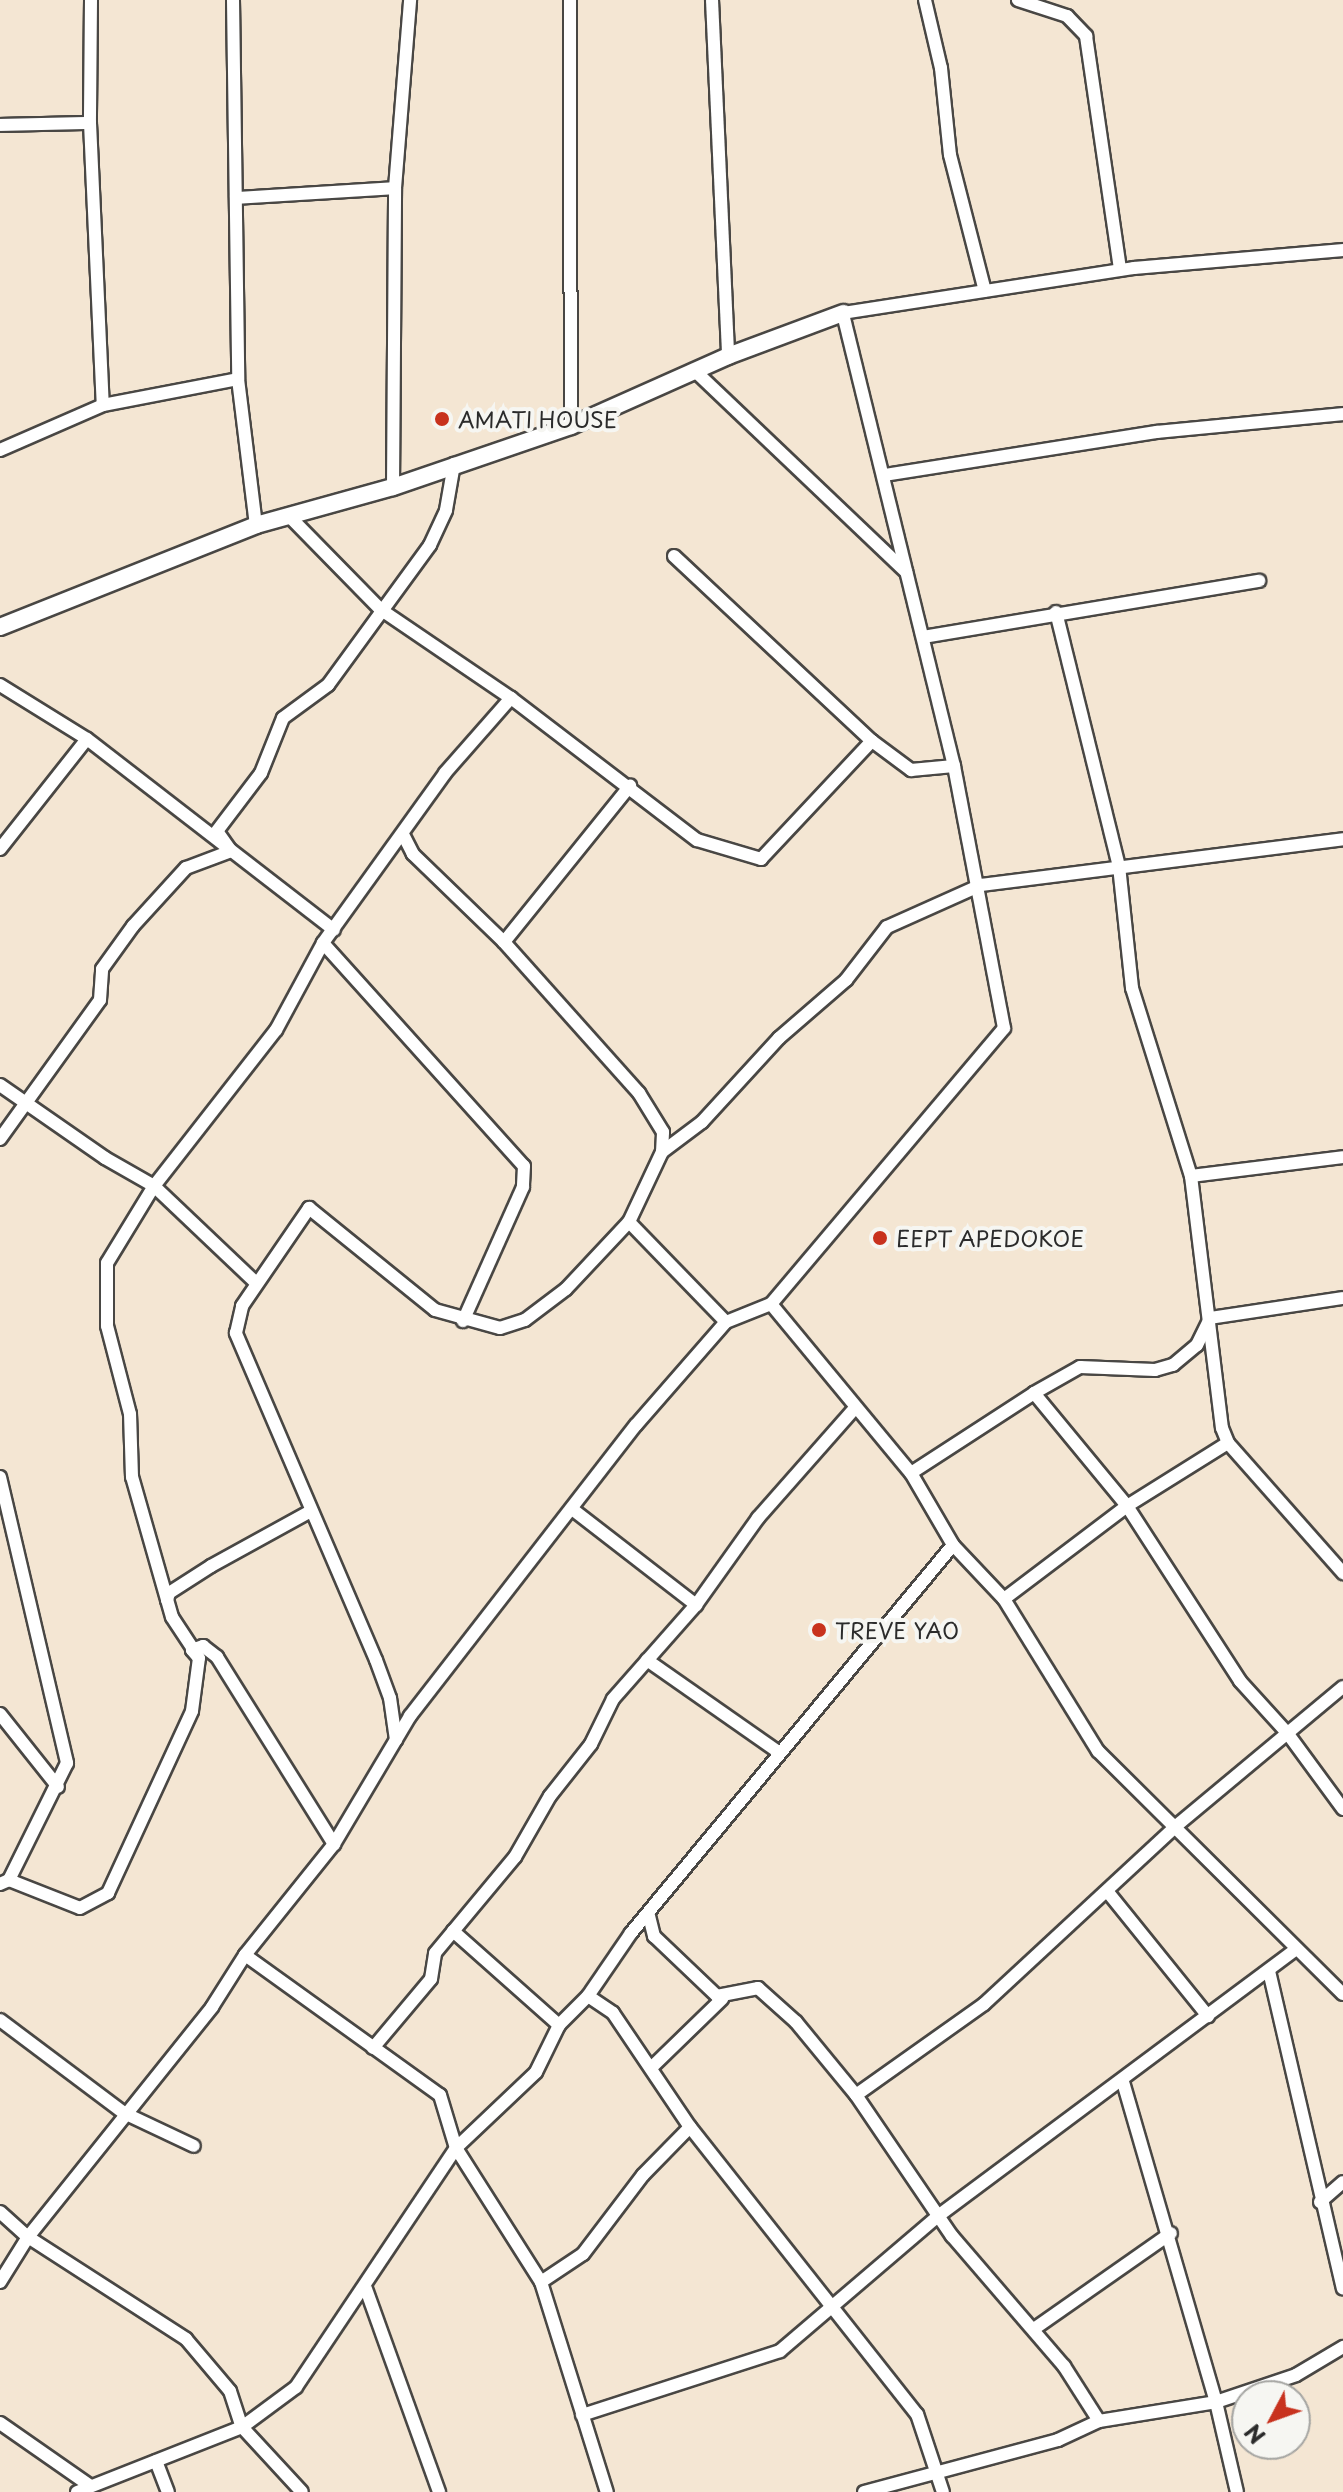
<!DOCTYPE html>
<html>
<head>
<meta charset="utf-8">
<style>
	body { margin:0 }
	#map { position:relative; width:1343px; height:2492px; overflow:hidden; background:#f4e6d3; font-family:"Playpen Sans",sans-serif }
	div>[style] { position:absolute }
	.roads { filter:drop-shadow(2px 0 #494744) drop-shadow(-2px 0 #494744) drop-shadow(0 2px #494744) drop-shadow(0 -2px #494744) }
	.minor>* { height:12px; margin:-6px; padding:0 6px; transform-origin:6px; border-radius:6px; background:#fff }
	.tertiary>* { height:16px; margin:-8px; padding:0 8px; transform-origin:8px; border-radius:8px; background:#fff }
	.dots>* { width:22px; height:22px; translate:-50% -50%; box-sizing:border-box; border:4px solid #f6f6f2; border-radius:50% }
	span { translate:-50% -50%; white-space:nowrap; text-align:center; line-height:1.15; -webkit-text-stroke:8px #f6f6f2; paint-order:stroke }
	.poi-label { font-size:22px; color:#2b2b2b }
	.left { translate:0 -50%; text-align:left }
	.north { position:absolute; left:1231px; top:2380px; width:80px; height:80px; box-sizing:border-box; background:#f6f6f2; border:2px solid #a5a5a2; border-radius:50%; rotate:229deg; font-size:22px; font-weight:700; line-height:32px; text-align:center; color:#2b2b2b }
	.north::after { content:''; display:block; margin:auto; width:28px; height:36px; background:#c8321e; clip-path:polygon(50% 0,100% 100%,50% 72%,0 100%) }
</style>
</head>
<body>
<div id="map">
	<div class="roads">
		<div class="minor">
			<i style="left:91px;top:0;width:123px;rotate:90.5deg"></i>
			<i style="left:90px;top:123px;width:282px;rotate:87.4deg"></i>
			<i style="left:233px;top:0;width:379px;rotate:89.2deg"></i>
			<i style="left:238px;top:379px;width:147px;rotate:83deg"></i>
			<i style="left:570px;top:0;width:426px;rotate:89.9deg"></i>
			<i style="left:712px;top:0;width:356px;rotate:87.4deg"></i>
			<i style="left:925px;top:0;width:70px;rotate:76.8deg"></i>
			<i style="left:941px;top:68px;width:87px;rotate:84.1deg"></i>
			<i style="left:950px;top:155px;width:140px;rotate:75.6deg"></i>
			<i style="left:1018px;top:0;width:52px;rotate:18.1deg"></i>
			<i style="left:1067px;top:16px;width:28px;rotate:46deg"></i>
			<i style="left:1086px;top:36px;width:236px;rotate:81.7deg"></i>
			<i style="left:0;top:125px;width:90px;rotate:-1.3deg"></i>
			<i style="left:236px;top:198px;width:159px;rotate:-3.6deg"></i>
			<i style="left:694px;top:370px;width:293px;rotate:43.6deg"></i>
			<i style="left:0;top:450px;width:112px;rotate:-23.6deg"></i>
			<i style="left:103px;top:405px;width:137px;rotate:-10.9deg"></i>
			<i style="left:885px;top:475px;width:275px;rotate:-9deg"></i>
			<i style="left:1157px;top:432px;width:187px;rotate:-5.5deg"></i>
			<i style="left:393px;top:487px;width:299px;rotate:-89.6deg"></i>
			<i style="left:395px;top:188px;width:189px;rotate:-85.4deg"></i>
			<i style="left:288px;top:515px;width:132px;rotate:45.6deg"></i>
			<i style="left:380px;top:609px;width:158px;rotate:34.2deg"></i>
			<i style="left:511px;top:698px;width:234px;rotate:37.4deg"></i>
			<i style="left:697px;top:840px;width:67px;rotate:16.5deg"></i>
			<i style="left:761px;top:859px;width:162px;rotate:-46.8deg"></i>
			<i style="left:674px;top:556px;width:271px;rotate:43.1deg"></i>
			<i style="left:872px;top:741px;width:49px;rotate:36.6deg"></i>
			<i style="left:911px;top:770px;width:43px;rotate:-5.3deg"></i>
			<i style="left:1056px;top:612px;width:262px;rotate:76.1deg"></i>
			<i style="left:1119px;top:866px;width:123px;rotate:83.9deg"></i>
			<i style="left:1132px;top:988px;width:197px;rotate:72.6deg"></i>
			<i style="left:1191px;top:1176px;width:254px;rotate:83deg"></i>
			<i style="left:1222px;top:1428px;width:16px;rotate:68deg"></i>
			<i style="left:1228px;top:1443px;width:174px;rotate:48.5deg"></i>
			<i style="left:923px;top:637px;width:341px;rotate:-9.5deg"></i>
			<i style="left:0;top:685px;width:102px;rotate:31.8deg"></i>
			<i style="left:0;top:849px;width:140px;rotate:-51.7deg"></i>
			<i style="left:87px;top:739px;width:312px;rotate:37.7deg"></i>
			<i style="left:504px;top:942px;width:201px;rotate:-51.1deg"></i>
			<i style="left:323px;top:943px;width:300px;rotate:48deg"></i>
			<i style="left:524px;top:1166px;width:21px;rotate:93deg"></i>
			<i style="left:523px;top:1187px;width:147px;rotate:114.1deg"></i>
			<i style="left:0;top:1085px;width:128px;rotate:34.8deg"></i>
			<i style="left:105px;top:1158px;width:56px;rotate:29.7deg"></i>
			<i style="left:154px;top:1186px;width:139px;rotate:43.5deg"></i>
			<i style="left:0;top:1139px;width:171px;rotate:-54.3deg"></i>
			<i style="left:100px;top:1000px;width:31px;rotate:-86deg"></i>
			<i style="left:102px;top:969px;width:53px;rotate:-54.2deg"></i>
			<i style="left:133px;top:926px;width:79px;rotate:-47.6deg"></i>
			<i style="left:186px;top:868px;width:48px;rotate:-20.7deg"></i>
			<i style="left:231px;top:851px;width:24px;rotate:-125deg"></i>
			<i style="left:217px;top:831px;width:73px;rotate:-52.8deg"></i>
			<i style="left:261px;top:773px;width:59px;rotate:-68.2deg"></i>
			<i style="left:283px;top:718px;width:56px;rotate:-36.3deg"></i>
			<i style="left:328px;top:685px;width:173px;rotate:-53.9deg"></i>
			<i style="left:430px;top:545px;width:38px;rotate:-65deg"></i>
			<i style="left:446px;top:510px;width:47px;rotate:-80.1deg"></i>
			<i style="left:662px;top:1152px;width:50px;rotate:-36.9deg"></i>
			<i style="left:702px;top:1122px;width:114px;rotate:-47.5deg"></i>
			<i style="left:779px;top:1038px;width:89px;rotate:-40.9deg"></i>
			<i style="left:846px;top:980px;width:67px;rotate:-52.3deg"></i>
			<i style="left:887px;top:927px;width:103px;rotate:-24.1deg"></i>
			<i style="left:981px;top:885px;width:365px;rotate:-7.2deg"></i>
			<i style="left:1191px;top:1176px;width:153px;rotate:-7.1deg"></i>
			<i style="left:629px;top:1222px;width:139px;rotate:45.9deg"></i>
			<i style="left:771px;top:1304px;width:219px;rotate:50.4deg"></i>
			<i style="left:911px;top:1473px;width:83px;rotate:59.7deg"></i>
			<i style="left:953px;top:1545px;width:74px;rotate:46.6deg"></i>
			<i style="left:1004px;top:1599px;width:179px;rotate:58.3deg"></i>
			<i style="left:1098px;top:1751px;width:345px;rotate:44.8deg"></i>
			<i style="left:1034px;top:1393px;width:53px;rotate:-29.5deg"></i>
			<i style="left:1080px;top:1367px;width:75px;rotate:2.3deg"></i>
			<i style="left:1155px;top:1370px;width:19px;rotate:-16deg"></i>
			<i style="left:1173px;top:1365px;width:31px;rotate:-40deg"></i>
			<i style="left:1197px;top:1345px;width:30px;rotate:-64deg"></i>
			<i style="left:1210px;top:1318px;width:134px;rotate:-8.6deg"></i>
			<i style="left:911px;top:1473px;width:147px;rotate:-33deg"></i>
			<i style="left:1034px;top:1393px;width:146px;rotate:50.5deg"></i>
			<i style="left:1127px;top:1506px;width:208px;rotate:57.1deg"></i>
			<i style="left:1240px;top:1681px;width:72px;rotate:47.8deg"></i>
			<i style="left:1288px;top:1734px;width:93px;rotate:53.7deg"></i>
			<i style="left:0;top:1477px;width:294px;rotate:76.8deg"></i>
			<i style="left:67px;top:1763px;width:131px;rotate:116.4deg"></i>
			<i style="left:9px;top:1880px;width:10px;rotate:156deg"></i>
			<i style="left:572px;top:1509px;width:157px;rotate:37.7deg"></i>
			<i style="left:1004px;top:1599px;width:154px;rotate:-37.1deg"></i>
			<i style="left:1127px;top:1506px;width:119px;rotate:-32deg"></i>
			<i style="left:167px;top:1600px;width:7px;rotate:-74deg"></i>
			<i style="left:169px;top:1593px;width:50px;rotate:-32.7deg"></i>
			<i style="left:211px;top:1566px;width:114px;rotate:-28.8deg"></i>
			<i style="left:197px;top:1656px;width:8px;rotate:-130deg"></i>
			<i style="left:192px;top:1650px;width:12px;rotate:-20deg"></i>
			<i style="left:203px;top:1646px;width:18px;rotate:38deg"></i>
			<i style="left:217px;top:1657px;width:221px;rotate:58deg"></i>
			<i style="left:647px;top:1660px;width:159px;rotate:35deg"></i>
			<i style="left:0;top:1714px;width:93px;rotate:51.5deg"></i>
			<i style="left:396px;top:1740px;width:42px;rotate:-98.1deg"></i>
			<i style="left:390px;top:1698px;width:40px;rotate:-110.2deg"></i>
			<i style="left:376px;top:1660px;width:356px;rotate:-113.2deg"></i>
			<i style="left:236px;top:1333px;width:28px;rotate:-77deg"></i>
			<i style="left:242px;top:1306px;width:119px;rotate:-55.6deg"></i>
			<i style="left:309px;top:1208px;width:162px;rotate:39deg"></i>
			<i style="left:435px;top:1310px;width:67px;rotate:15.5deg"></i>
			<i style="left:500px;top:1328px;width:26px;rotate:-18deg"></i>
			<i style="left:525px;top:1320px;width:51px;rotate:-37.1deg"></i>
			<i style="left:566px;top:1289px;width:92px;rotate:-46.8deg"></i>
			<i style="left:629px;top:1222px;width:77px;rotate:-64.8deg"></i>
			<i style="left:662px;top:1152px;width:20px;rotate:-87deg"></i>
			<i style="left:663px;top:1132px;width:46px;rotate:-121.6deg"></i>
			<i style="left:639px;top:1093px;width:203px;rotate:-131.8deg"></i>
			<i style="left:504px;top:942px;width:127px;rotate:-136deg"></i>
			<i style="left:413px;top:854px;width:20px;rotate:-117deg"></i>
			<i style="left:9px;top:1880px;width:76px;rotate:21.5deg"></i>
			<i style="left:80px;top:1908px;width:32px;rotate:-28deg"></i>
			<i style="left:108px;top:1893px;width:200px;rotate:-65.2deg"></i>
			<i style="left:192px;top:1711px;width:53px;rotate:-82.5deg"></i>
			<i style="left:199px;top:1658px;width:49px;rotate:-123.4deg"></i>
			<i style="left:172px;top:1617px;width:146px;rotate:-105.9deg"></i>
			<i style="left:132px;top:1477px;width:63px;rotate:-91.8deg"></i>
			<i style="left:130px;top:1414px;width:91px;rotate:-104.6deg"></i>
			<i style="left:107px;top:1326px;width:63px;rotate:-90deg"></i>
			<i style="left:107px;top:1263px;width:90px;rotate:-58.6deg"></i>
			<i style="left:154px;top:1186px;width:198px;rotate:-52deg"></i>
			<i style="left:276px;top:1030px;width:99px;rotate:-61.6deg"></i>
			<i style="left:323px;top:943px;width:209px;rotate:-54.3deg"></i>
			<i style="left:445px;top:773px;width:100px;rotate:-48.7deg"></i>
			<i style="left:1107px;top:1891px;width:161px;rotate:51.1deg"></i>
			<i style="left:649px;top:1916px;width:21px;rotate:76deg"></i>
			<i style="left:654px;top:1936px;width:87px;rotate:43.6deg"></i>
			<i style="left:717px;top:1996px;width:42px;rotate:-11deg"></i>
			<i style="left:758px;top:1988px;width:51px;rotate:41.8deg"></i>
			<i style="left:796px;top:2022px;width:94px;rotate:50.6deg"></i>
			<i style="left:856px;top:2095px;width:171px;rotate:55.8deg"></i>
			<i style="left:952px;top:2236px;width:172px;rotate:49.3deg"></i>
			<i style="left:1064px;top:2366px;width:65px;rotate:57.5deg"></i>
			<i style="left:453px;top:1931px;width:142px;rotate:41.6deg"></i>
			<i style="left:245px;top:1955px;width:240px;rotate:35.7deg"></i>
			<i style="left:440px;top:2095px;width:55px;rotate:73.2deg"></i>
			<i style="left:456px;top:2148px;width:159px;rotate:57.6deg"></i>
			<i style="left:541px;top:2282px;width:220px;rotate:72.6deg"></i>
			<i style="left:1269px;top:1971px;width:326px;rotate:76.9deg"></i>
			<i style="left:588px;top:1996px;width:30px;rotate:34deg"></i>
			<i style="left:613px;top:2013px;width:138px;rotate:56deg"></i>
			<i style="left:690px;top:2127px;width:366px;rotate:51.7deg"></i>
			<i style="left:917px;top:2414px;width:82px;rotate:71.6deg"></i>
			<i style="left:0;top:2020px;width:155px;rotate:36.9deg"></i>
			<i style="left:124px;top:2113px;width:77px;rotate:25.2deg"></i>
			<i style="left:373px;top:2048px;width:90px;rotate:-50deg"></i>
			<i style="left:431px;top:1979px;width:26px;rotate:-81deg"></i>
			<i style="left:435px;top:1953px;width:125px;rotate:-50.2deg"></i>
			<i style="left:515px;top:1857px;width:70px;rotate:-60.2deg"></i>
			<i style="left:550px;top:1796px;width:66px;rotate:-51.7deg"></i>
			<i style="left:591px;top:1744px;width:50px;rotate:-63.9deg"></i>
			<i style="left:613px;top:1699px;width:125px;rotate:-48.6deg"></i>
			<i style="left:696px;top:1605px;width:107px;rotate:-54.5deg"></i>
			<i style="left:758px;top:1518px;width:147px;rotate:-48.6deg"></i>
			<i style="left:652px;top:2067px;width:98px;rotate:-44.2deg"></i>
			<i style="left:1123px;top:2082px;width:333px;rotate:73.8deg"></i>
			<i style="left:1216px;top:2402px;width:84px;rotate:-18.6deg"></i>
			<i style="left:1296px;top:2375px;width:55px;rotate:-30.8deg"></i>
			<i style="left:856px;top:2095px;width:157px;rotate:-35.4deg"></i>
			<i style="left:984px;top:2004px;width:262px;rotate:-42.8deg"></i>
			<i style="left:1176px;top:1826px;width:217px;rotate:-39.8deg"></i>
			<i style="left:1320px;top:2202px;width:30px;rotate:-41deg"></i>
			<i style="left:0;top:2212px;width:38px;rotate:42deg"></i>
			<i style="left:28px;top:2237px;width:188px;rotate:32.8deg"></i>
			<i style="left:186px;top:2339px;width:68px;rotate:49.8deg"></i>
			<i style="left:230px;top:2391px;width:38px;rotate:72deg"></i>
			<i style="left:242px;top:2427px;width:88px;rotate:47.3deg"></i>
			<i style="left:0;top:2282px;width:53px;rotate:-58.1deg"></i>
			<i style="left:28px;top:2237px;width:295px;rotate:-51.3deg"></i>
			<i style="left:212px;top:2007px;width:62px;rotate:-57.6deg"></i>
			<i style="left:245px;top:1955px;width:142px;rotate:-51.3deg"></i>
			<i style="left:334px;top:1844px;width:149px;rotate:-59.3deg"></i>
			<i style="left:410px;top:1716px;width:368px;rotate:-52.2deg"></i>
			<i style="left:636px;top:1425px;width:137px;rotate:-48.9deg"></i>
			<i style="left:726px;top:1322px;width:48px;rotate:-21.8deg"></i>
			<i style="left:771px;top:1304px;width:361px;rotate:-49.8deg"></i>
			<i style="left:1004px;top:1028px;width:267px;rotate:-100.8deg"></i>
			<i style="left:954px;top:766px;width:466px;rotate:-103.8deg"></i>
			<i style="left:843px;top:313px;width:294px;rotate:-8.8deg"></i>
			<i style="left:1134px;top:268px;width:210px;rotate:-4.9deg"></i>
			<i style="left:541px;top:2282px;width:50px;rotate:-33.7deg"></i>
			<i style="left:583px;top:2254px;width:99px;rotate:-52.8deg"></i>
			<i style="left:643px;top:2175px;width:67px;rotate:-45.6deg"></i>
			<i style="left:366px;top:2289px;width:216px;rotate:70.2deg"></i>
			<i style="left:1034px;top:2329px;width:167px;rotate:-35deg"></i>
			<i style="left:582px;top:2415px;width:208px;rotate:-17.9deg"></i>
			<i style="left:780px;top:2351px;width:208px;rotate:-40.5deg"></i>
			<i style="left:938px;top:2216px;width:445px;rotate:-36.7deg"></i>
			<i style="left:0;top:2423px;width:108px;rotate:34.9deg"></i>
			<i style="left:156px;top:2461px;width:33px;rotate:69deg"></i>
			<i style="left:77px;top:2492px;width:177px;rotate:-21.5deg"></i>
			<i style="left:242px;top:2427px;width:67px;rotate:-36.5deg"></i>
			<i style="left:296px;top:2387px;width:288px;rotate:-56.2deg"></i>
			<i style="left:456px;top:2148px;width:110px;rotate:-43.5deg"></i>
			<i style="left:536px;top:2072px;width:52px;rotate:-63.9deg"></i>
			<i style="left:559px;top:2025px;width:41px;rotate:-45deg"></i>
			<i style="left:588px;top:1996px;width:76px;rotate:-55.7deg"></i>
			<i style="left:631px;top:1933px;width:504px;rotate:-50.31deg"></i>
			<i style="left:864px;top:2492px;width:201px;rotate:-15deg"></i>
			<i style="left:1058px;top:2440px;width:45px;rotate:-24.9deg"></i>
			<i style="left:1099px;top:2421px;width:119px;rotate:-9.2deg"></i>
			<i style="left:1216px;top:2402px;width:92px;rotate:76.9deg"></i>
		</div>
		<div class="tertiary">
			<i style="left:0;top:627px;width:276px;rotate:-21.7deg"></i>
			<i style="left:256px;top:525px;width:142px;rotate:-15.5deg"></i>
			<i style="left:393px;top:487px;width:188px;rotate:-18.9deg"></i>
			<i style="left:571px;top:426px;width:172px;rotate:-24deg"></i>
			<i style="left:728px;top:356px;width:123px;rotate:-20.5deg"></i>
		</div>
	</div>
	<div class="dots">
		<i style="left:442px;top:419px;background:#c8321e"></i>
		<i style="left:880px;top:1238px;background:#c8321e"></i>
		<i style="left:819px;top:1630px;background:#c8321e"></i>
	</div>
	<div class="poi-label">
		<span class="left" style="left:458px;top:419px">AMATI HOUSE</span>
		<span class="left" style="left:896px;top:1238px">EEPT APEDOKOE</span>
		<span class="left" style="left:835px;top:1630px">TREVE YAO</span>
	</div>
	<div class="north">N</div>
</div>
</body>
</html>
